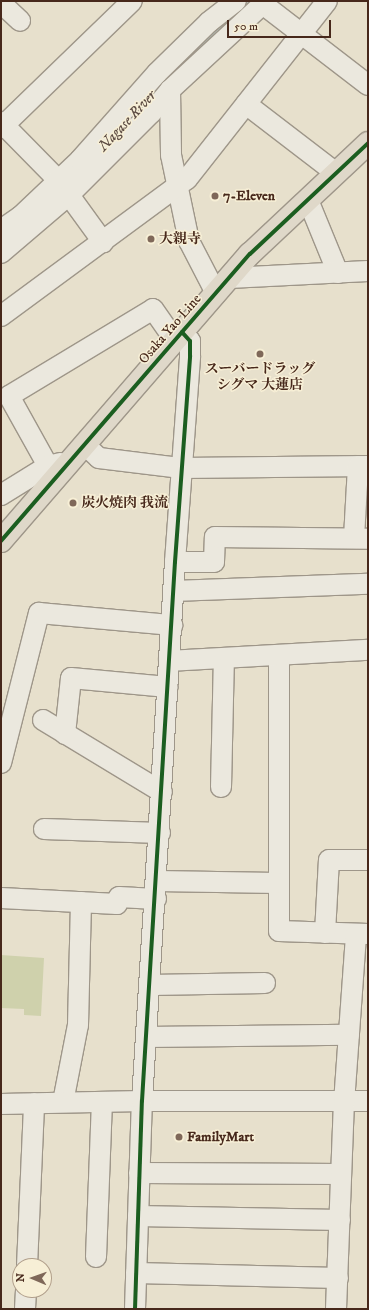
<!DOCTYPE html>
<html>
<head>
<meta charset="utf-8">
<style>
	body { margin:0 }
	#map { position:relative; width:369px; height:1310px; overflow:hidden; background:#e7e0cc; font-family:"IM FELL DW Pica","Noto Serif JP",serif }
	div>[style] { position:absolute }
	.green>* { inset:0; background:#cfd1ac }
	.river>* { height:25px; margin:-12.5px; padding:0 12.5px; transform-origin:12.5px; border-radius:12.5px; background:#b6c7c2 }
	.roads { filter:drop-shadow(1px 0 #9e9689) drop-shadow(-1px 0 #9e9689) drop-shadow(0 1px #9e9689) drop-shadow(0 -1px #9e9689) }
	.minor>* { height:20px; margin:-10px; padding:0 10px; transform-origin:10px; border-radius:10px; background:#ebe8de }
	.major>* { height:22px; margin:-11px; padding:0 11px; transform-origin:11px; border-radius:11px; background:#dfd8c9 }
	.cycleway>* { height:4px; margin:-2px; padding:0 2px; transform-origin:2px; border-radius:2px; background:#1b5e20 }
	.dots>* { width:11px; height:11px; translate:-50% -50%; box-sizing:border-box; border:2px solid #f7efd6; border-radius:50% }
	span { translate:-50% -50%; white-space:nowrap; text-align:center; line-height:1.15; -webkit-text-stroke:3px #f7efd6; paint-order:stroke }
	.poi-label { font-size:14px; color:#47281b; font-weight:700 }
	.left { translate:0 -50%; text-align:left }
	.street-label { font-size:14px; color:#47281b }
	.water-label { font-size:15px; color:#5e4d44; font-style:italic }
	.frame { position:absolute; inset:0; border:2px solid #47281b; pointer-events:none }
	.north { position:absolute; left:12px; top:1258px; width:40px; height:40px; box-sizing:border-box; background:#f7efd6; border:1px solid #b19f8b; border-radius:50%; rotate:272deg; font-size:11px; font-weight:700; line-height:16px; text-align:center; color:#47281b }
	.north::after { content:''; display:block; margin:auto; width:14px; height:18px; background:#7f6859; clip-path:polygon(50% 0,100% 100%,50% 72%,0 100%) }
	.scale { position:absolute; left:227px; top:20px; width:104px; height:18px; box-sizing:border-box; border:2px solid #47281b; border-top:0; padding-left:5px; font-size:12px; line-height:14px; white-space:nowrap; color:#47281b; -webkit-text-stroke:3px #f7efd6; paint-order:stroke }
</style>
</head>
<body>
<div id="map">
	<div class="green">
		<i style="clip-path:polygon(1px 955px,44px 958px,41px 1016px,24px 1015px,24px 1009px,1px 1008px)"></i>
	</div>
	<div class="river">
		<i style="left:110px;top:140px;width:107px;rotate:-46.9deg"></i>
		<i style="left:183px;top:62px;width:92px;rotate:-41.5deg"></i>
	</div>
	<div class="roads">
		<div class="minor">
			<i style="left:1px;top:3px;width:26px;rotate:43deg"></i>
			<i style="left:264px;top:5px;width:131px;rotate:37.6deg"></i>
			<i style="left:170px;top:90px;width:65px;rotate:89.1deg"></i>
			<i style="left:171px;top:155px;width:88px;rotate:78.2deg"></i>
			<i style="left:189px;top:241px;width:59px;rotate:62.6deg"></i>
			<i style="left:246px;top:104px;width:113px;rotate:37.5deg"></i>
			<i style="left:1px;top:122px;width:81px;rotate:45.5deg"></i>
			<i style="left:58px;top:180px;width:77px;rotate:54deg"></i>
			<i style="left:1px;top:128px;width:182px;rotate:-44.1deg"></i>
			<i style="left:308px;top:200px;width:79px;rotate:67.7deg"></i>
			<i style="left:1px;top:230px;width:24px;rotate:-35deg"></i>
			<i style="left:21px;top:216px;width:81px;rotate:-43.5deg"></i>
			<i style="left:80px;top:160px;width:116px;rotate:-48.5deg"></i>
			<i style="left:157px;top:73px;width:73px;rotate:-44.4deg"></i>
			<i style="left:209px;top:22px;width:34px;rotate:-38deg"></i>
			<i style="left:1px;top:253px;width:89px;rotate:-40.5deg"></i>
			<i style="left:69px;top:195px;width:116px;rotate:-45deg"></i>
			<i style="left:151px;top:113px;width:30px;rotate:-50deg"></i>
			<i style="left:170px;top:90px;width:131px;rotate:-42.8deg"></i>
			<i style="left:229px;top:278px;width:139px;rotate:-2.9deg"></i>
			<i style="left:1px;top:316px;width:231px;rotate:-36.4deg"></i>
			<i style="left:187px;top:179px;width:226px;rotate:-51.8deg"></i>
			<i style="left:85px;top:445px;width:19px;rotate:43deg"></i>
			<i style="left:99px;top:458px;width:83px;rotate:7deg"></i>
			<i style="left:181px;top:468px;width:187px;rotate:-0.6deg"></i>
			<i style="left:48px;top:466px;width:80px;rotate:-119.1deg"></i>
			<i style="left:9px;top:396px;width:168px;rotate:-31.1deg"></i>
			<i style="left:153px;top:309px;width:39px;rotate:55deg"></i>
			<i style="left:1px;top:495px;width:55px;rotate:-31.7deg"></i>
			<i style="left:48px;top:466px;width:12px;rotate:-14deg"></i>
			<i style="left:354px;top:538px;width:72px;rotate:-86.8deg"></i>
			<i style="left:175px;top:562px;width:39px"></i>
			<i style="left:214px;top:562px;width:25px;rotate:-88deg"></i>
			<i style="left:215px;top:537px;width:153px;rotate:0.7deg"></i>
			<i style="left:173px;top:591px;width:195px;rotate:-2.1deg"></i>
			<i style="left:279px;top:656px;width:275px;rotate:90deg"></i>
			<i style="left:279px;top:931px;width:89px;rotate:1.9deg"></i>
			<i style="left:169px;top:661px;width:199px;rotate:-3.2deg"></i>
			<i style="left:43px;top:720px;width:139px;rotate:31.2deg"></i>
			<i style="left:65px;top:734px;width:56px;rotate:-83.9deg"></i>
			<i style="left:71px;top:678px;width:97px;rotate:5.3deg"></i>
			<i style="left:1px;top:763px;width:155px;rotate:-75.8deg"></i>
			<i style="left:39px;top:613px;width:134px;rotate:5.2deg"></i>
			<i style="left:221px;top:787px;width:128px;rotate:-88.7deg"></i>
			<i style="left:44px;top:829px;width:116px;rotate:2deg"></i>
			<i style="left:157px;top:881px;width:120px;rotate:1deg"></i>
			<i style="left:1px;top:898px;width:116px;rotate:3deg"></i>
			<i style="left:117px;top:904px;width:7px;rotate:-74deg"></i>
			<i style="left:119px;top:897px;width:37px;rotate:3deg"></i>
			<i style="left:325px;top:933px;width:73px;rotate:-86.9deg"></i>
			<i style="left:329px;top:860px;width:39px"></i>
			<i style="left:150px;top:985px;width:115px;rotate:-1deg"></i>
			<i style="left:146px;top:1037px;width:203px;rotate:-0.6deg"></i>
			<i style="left:63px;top:1102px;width:78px;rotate:-79deg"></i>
			<i style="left:78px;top:1025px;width:123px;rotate:-88.6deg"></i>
			<i style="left:1px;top:1104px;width:141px;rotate:-1.2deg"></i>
			<i style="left:142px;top:1101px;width:226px"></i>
			<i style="left:139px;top:1173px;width:202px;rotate:0.3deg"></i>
			<i style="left:138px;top:1216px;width:202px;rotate:1.1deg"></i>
			<i style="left:96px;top:1257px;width:155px;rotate:-87.8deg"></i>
			<i style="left:27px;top:1266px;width:163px;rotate:-87.5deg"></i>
			<i style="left:136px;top:1273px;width:202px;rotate:1.4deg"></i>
			<i style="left:25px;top:1309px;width:19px;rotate:-87deg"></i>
			<i style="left:135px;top:1309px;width:208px;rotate:-88.1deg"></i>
			<i style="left:142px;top:1101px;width:540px;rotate:-86.5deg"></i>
			<i style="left:175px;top:562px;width:207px;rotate:-85.8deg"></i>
			<i style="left:190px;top:356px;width:15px;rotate:-90deg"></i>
			<i style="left:190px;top:341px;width:12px;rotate:-132deg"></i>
			<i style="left:336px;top:1309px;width:206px;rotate:-87.8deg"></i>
			<i style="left:344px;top:1103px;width:169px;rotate:-85.9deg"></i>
		</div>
		<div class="major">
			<i style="left:1px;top:541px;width:380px;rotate:-49.1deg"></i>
			<i style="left:250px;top:254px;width:162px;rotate:-43.2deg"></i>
		</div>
	</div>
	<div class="cycleway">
		<i style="left:1px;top:541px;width:380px;rotate:-49.1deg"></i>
		<i style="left:250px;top:254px;width:162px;rotate:-43.2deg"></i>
		<i style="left:135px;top:1309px;width:208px;rotate:-88.1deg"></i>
		<i style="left:142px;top:1101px;width:540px;rotate:-86.5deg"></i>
		<i style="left:175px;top:562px;width:207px;rotate:-85.8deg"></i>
		<i style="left:190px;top:356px;width:15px;rotate:-90deg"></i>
		<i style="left:190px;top:341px;width:12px;rotate:-132deg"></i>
	</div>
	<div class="dots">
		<i style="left:215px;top:196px;background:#7f6859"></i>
		<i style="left:151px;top:239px;background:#7f6859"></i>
		<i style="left:260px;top:354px;background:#7f6859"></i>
		<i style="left:73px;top:503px;background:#7f6859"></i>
		<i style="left:179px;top:1137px;background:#7f6859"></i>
	</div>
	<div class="poi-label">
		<span class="left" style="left:223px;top:196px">7-Eleven</span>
		<span class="left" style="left:159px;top:239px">大親寺</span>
		<span style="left:260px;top:377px">スーバードラッグ<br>シグマ 大蓮店</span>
		<span class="left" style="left:81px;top:503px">炭火焼肉 我流</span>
		<span class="left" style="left:187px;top:1137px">FamilyMart</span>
	</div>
	<div class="street-label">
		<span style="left:170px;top:329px;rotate:-49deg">Osaka Yao Line</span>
	</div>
	<div class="water-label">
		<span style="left:127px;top:121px;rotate:-47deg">Nagase River</span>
	</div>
	<div class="frame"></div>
	<div class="north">N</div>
	<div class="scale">50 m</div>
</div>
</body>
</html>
